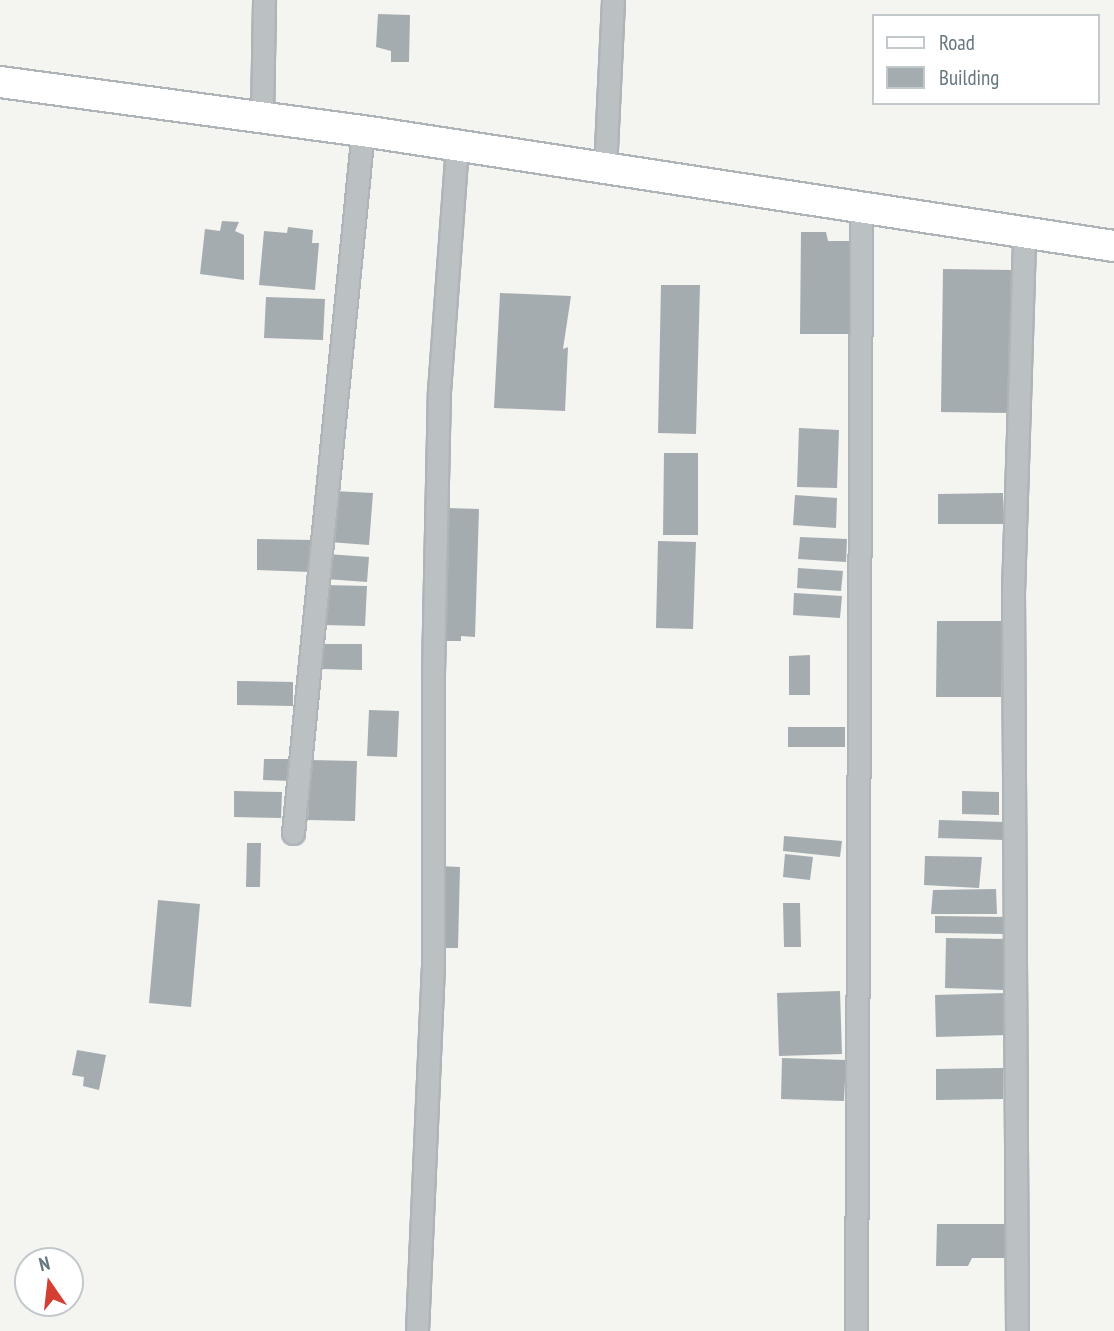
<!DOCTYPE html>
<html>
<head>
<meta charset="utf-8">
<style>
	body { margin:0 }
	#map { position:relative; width:1114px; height:1331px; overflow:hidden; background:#f4f4f1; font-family:"PT Sans Narrow",sans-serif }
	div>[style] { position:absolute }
	.building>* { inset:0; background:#a4acaf }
	.roads { filter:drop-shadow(2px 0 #aeb4b7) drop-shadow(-2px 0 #aeb4b7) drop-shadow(0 2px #aeb4b7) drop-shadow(0 -2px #aeb4b7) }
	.minor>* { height:21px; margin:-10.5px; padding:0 10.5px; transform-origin:10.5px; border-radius:10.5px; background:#bbc0c2 }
	.secondary>* { height:30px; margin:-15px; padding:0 15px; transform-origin:15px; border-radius:15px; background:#fff }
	span { translate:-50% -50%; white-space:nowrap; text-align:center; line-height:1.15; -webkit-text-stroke:7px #fff; paint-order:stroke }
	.legend { position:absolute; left:872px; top:14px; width:228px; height:91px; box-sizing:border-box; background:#fff; border:2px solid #c2c9cc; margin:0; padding:9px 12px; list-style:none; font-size:21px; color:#66787f }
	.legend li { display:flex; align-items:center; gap:14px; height:35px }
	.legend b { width:35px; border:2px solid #c2c9cc }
	.north { position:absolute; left:14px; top:1247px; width:70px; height:70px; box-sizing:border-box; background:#fff; border:2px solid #c2c9cc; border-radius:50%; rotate:346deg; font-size:19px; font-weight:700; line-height:28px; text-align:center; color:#66787f }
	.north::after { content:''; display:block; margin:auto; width:24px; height:32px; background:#d33f32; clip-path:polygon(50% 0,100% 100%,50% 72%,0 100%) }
</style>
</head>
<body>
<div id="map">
	<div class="building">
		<i style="clip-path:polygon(378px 14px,410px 15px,409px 62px,391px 62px,391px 51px,376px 47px)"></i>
		<i style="clip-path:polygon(222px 221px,239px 222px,235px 231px,244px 235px,244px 280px,200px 274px,205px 229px,220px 231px)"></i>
		<i style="clip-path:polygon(288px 227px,313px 230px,312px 243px,319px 243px,315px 290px,259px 285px,264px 231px,287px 233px)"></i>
		<i style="clip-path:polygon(801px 232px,826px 232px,828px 241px,852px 241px,851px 334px,800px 334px)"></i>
		<i style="clip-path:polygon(943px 269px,1011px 270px,1010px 413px,941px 412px)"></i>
		<i style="clip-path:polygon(661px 285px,700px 285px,696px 434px,658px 433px)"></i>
		<i style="clip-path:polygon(500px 293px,571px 296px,563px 349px,568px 347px,565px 411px,494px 408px)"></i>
		<i style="clip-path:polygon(266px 297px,325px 299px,323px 340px,264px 338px)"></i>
		<i style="clip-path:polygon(799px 428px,839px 430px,837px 488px,797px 487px)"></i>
		<i style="clip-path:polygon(664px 453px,698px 453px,698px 535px,663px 535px)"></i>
		<i style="clip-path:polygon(333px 491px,373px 493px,369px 545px,329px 542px)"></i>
		<i style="clip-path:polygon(1003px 493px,1003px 524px,938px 524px,938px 494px)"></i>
		<i style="clip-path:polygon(795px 495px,837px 498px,836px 528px,793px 525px)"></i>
		<i style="clip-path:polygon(448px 508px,479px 509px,475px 637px,461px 636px,461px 641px,444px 641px)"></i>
		<i style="clip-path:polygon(800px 537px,847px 539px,846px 562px,798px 559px)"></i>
		<i style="clip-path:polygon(257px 539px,311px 540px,310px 572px,257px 570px)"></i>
		<i style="clip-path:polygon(658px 541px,696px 542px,693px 629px,656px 628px)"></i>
		<i style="clip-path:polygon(327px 554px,369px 557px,367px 582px,326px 579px)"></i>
		<i style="clip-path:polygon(798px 568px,843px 571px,841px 591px,797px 588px)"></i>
		<i style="clip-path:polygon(325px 585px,367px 586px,365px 626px,323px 625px)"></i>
		<i style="clip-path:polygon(794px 593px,842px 596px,840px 618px,793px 615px)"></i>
		<i style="clip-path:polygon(937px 621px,1001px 621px,1001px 697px,936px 697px)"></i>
		<i style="clip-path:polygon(322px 644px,362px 644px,362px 670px,321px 669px)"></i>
		<i style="clip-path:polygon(810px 655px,810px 695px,789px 695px,789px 656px)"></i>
		<i style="clip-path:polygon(237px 681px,293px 682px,293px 706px,237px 705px)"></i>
		<i style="clip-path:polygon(369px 710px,399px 711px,397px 757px,367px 756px)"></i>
		<i style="clip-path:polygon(788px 727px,845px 727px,845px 747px,788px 747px)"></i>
		<i style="clip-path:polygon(264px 759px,292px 759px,292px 781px,263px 780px)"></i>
		<i style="clip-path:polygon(310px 760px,357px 761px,355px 821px,308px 820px)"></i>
		<i style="clip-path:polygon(234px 791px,282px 792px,281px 818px,234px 817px)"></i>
		<i style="clip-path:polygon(962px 791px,999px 792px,999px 815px,962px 814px)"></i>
		<i style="clip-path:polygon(939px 820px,1005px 822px,1005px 840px,938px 838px)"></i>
		<i style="clip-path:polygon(784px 836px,842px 841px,840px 857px,783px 851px)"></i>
		<i style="clip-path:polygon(247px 843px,261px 843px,260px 887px,246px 887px)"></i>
		<i style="clip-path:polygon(785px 854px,813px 857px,810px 880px,783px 877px)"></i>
		<i style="clip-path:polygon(925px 856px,982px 857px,979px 888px,924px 885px)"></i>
		<i style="clip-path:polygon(438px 866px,460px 867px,458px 948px,435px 948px)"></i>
		<i style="clip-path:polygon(996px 889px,997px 914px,931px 914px,933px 890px)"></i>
		<i style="clip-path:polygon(158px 900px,200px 904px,191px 1007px,149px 1003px)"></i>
		<i style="clip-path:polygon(783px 903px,800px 903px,801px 947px,784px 947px)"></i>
		<i style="clip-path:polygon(935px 916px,1006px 917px,1005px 934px,935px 933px)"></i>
		<i style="clip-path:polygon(946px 938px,1006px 939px,1005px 990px,945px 988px)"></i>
		<i style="clip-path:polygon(840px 991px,842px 1054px,779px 1056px,777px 993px)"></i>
		<i style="clip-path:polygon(1006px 993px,1007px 1035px,936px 1037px,935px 995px)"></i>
		<i style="clip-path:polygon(77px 1050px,106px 1055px,99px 1090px,83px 1086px,84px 1077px,72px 1075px)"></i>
		<i style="clip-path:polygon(782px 1058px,846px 1060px,844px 1101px,781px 1099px)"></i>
		<i style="clip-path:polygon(1003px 1068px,1003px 1099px,936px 1100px,936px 1069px)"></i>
		<i style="clip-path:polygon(937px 1224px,1008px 1224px,1008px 1258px,972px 1258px,968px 1266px,936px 1266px)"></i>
	</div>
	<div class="roads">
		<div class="minor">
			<i style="left:262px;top:117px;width:117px;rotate:-89deg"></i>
			<i style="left:605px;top:170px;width:170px;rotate:-87.3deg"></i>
			<i style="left:293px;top:833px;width:705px;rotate:-84.31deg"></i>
			<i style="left:417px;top:1331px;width:364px;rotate:-87.5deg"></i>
			<i style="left:433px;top:967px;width:294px;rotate:-90deg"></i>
			<i style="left:433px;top:673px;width:282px;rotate:-88.8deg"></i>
			<i style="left:439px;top:391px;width:245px;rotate:-85.8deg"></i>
			<i style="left:856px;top:1331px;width:1123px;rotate:-89.74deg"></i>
			<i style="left:1017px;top:1331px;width:739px;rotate:-90.31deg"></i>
			<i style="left:1013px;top:592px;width:360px;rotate:-88.2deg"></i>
		</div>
		<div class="secondary">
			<i style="left:0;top:82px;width:366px;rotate:7.7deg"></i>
			<i style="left:363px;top:131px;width:760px;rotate:8.71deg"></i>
		</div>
	</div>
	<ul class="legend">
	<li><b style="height:9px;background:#fff"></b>Road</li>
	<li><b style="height:19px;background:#a4acaf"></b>Building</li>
	</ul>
	<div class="north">N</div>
</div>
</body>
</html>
